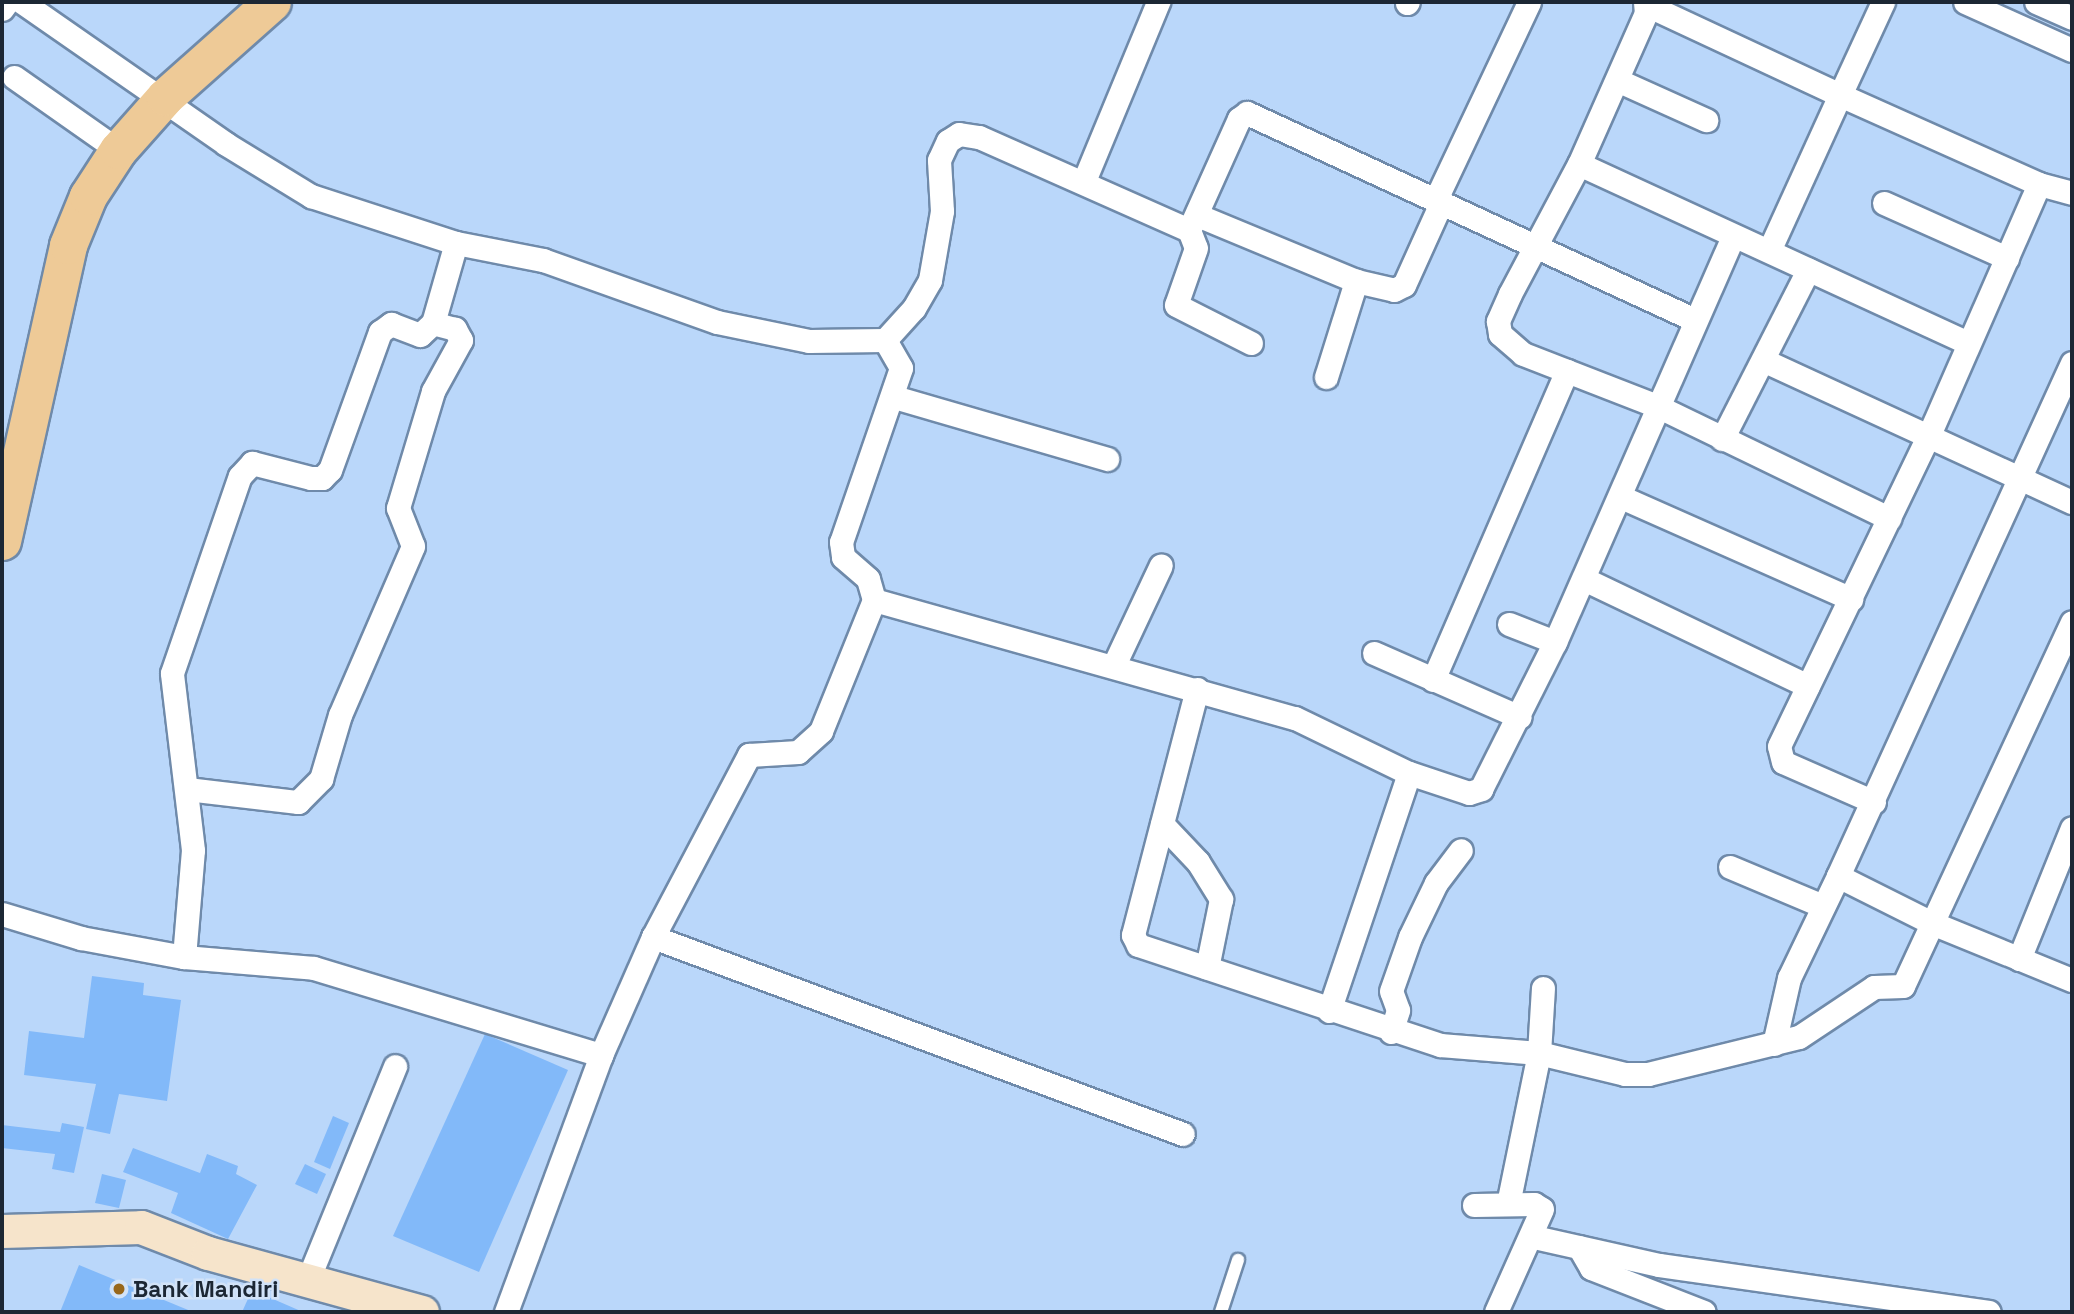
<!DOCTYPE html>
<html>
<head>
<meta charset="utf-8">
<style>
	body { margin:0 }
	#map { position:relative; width:2074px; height:1314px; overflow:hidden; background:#bad7fa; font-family:"Space Grotesk",sans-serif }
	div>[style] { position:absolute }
	.building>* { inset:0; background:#82b9f9 }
	.roads { filter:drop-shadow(2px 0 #6f8aaa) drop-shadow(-2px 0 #6f8aaa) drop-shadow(0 2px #6f8aaa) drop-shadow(0 -2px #6f8aaa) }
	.lane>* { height:12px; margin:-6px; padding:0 6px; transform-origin:6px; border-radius:6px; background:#fff }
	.street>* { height:23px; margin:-11.5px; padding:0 11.5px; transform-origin:11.5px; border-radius:11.5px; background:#fff }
	.secondary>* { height:33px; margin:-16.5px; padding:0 16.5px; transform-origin:16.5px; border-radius:16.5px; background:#f6e4cb }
	.primary>* { height:37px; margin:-18.5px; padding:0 18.5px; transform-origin:18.5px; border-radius:18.5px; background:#eeca97 }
	.dots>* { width:19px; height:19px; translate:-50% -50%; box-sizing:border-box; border:4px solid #d2e3f8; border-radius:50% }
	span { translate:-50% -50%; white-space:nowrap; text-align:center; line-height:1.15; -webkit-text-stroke:5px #d2e3f8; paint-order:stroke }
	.poi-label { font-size:23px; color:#1c2734; font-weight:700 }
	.left { translate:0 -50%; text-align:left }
	.frame { position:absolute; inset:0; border:4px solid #1c2734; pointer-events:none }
</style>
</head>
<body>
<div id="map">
	<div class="building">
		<i style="clip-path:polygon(92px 976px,144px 983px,143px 995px,181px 1000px,167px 1101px,119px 1094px,110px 1134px,86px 1129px,96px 1084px,24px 1075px,29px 1031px,84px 1038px)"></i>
		<i style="clip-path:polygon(485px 1034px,568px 1070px,479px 1272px,393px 1236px)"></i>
		<i style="clip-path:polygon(333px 1116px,349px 1123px,330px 1169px,314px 1162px)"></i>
		<i style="clip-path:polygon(62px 1123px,84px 1127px,74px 1173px,52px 1169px,55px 1154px,2px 1148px,2px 1125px,60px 1132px)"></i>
		<i style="clip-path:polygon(133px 1148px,200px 1173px,207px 1154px,238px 1166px,236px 1174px,257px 1185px,228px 1239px,171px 1213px,178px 1193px,123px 1172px)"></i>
		<i style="clip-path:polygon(305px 1164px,326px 1174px,317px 1194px,295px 1184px)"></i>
		<i style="clip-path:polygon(102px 1174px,126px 1180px,119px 1208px,95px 1203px)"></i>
		<i style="clip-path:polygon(79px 1265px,193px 1312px,60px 1312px)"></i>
		<i style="clip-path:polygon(252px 1290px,303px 1312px,242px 1312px)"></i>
	</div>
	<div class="roads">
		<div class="lane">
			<i style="left:1221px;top:1312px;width:55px;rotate:-71.9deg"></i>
		</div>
		<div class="street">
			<i style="left:22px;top:2px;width:249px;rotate:34.8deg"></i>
			<i style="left:226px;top:144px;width:100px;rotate:31.5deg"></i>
			<i style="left:311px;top:196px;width:152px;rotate:18deg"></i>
			<i style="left:456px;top:243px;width:89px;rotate:11.1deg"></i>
			<i style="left:543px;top:260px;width:185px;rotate:19.6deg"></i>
			<i style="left:717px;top:322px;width:94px;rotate:11.7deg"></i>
			<i style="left:809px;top:341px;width:76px;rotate:-0.8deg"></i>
			<i style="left:885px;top:340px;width:32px;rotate:60deg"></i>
			<i style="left:901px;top:368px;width:184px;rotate:109deg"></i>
			<i style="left:841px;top:542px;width:15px;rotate:82deg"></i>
			<i style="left:843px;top:557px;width:33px;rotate:41deg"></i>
			<i style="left:868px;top:579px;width:22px;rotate:74deg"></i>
			<i style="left:1645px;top:2px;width:11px;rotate:85deg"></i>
			<i style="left:1646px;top:13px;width:165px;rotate:113.9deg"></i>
			<i style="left:1579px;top:164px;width:147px;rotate:118deg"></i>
			<i style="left:1510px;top:294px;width:30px;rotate:114deg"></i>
			<i style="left:1498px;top:321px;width:13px;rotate:81deg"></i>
			<i style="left:1500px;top:334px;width:30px;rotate:41deg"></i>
			<i style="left:1523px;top:354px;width:144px;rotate:21.2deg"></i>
			<i style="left:1657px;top:406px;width:258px;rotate:25.8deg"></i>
			<i style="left:1883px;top:2px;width:102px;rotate:114.8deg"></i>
			<i style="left:1840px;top:95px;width:218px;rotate:24.1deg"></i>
			<i style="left:2039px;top:184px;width:34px;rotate:15deg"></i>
			<i style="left:1965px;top:2px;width:117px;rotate:24.2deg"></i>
			<i style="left:2036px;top:2px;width:39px;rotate:24deg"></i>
			<i style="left:1407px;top:3px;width:1px;rotate:-45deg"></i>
			<i style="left:1647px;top:5px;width:213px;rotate:25deg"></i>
			<i style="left:1840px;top:95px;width:171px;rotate:114.5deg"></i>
			<i style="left:2px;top:9px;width:9px;rotate:-54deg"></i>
			<i style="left:14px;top:77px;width:127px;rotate:35.1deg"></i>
			<i style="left:1617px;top:80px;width:98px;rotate:24.2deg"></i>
			<i style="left:1579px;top:164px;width:428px;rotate:24.7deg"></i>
			<i style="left:1084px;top:181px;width:194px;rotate:-67.5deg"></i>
			<i style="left:1436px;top:199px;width:218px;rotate:-64.7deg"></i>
			<i style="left:1884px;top:203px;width:135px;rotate:24.1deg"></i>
			<i style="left:1197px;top:215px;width:172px;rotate:22.5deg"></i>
			<i style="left:1356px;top:281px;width:39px;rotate:13deg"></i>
			<i style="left:1394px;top:290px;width:11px;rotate:-27deg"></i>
			<i style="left:1404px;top:285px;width:92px;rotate:-65.7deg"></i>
			<i style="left:1189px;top:230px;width:19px;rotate:69deg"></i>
			<i style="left:1196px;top:248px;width:60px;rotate:109.3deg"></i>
			<i style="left:1176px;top:305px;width:84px;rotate:26.9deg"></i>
			<i style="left:885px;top:340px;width:43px;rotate:-47.8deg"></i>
			<i style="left:914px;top:308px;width:32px;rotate:-60deg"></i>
			<i style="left:930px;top:280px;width:70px;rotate:-80.1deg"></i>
			<i style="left:942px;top:211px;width:51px;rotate:-93.4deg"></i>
			<i style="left:939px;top:160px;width:21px;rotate:-65deg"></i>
			<i style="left:948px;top:141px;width:13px;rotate:-32deg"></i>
			<i style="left:959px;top:134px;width:20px;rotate:9deg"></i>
			<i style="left:979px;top:137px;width:230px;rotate:23.9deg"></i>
			<i style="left:1189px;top:230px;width:122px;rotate:-65.8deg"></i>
			<i style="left:1239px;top:119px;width:10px;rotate:-37deg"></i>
			<i style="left:1247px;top:113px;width:494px;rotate:24.8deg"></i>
			<i style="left:1765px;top:361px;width:338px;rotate:24.7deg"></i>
			<i style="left:2072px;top:363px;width:564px;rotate:114.52deg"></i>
			<i style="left:1838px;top:876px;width:105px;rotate:26.6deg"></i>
			<i style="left:1932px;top:923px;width:151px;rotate:22.2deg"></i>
			<i style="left:1326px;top:377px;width:101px;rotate:-72.6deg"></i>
			<i style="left:894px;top:397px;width:222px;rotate:16.2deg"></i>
			<i style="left:1722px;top:439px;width:190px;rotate:-63deg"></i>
			<i style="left:1621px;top:497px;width:252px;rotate:23.9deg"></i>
			<i style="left:1584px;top:579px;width:248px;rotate:25.5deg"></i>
			<i style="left:1509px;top:624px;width:49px;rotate:21.4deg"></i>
			<i style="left:1374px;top:653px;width:159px;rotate:23.7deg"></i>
			<i style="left:1114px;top:665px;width:110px;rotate:-64.8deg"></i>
			<i style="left:1433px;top:680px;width:337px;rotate:-66.6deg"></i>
			<i style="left:1197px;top:689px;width:254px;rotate:104.6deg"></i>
			<i style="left:1133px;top:935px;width:11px;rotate:63deg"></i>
			<i style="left:1138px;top:945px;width:318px;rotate:18.3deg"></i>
			<i style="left:1440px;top:1045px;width:99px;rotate:4.6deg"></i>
			<i style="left:1539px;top:1053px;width:89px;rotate:13.7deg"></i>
			<i style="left:1625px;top:1074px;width:23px"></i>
			<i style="left:1648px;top:1074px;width:155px;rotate:-13.8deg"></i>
			<i style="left:1799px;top:1037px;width:90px;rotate:-33.7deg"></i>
			<i style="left:1874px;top:987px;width:29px;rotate:-2deg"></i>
			<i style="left:1903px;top:986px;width:401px;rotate:-65.1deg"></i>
			<i style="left:187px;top:789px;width:112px;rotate:6.7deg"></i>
			<i style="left:298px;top:802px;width:33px;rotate:-45deg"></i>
			<i style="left:321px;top:779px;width:67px;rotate:-73.5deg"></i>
			<i style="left:340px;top:715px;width:184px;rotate:-66.6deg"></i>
			<i style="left:413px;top:546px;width:41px;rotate:-111.5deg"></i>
			<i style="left:398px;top:508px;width:122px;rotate:-73.3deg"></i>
			<i style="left:433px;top:391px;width:58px;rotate:-61.2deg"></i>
			<i style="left:461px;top:340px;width:13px;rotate:-119deg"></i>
			<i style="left:455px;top:329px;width:23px;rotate:-165deg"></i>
			<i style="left:1874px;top:802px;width:99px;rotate:-156.3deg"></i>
			<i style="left:1783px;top:762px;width:16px;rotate:-104deg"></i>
			<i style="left:1779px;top:746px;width:343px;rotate:-64.3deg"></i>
			<i style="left:1928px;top:437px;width:276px;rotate:-66.3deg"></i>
			<i style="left:1162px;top:824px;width:52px;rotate:46.5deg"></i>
			<i style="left:1198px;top:862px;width:44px;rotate:58.1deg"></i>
			<i style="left:1221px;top:899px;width:70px;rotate:101.5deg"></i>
			<i style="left:1730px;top:867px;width:101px;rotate:22.8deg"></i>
			<i style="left:2px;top:914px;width:83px;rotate:16.9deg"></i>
			<i style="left:81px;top:938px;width:105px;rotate:10.5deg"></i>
			<i style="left:184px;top:957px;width:130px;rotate:4.8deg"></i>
			<i style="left:314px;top:968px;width:300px;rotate:16.9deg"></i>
			<i style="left:653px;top:937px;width:565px;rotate:20.39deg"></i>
			<i style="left:184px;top:957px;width:107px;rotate:-85.2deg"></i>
			<i style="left:193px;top:850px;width:178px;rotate:-96.8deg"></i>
			<i style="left:172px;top:673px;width:208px;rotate:-71deg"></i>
			<i style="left:240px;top:476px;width:18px;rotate:-47deg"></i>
			<i style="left:252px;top:463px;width:61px;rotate:14.3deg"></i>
			<i style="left:311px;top:478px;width:11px"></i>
			<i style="left:322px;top:478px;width:11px;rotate:-45deg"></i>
			<i style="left:330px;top:470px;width:147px;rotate:-70.1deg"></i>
			<i style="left:380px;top:332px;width:14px;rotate:-36deg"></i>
			<i style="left:391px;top:324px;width:31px;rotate:21deg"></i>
			<i style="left:420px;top:335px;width:18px;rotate:-43deg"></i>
			<i style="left:433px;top:323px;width:83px;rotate:-74deg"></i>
			<i style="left:2019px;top:959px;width:141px;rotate:-68deg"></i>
			<i style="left:1329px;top:1011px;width:251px;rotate:-71.4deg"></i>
			<i style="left:1391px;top:1032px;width:23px;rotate:-72deg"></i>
			<i style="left:1398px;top:1010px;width:20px;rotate:-110deg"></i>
			<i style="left:1391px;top:991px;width:57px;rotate:-70.6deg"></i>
			<i style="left:1410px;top:937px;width:60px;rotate:-64.3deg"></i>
			<i style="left:1436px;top:883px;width:41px;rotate:-52.9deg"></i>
			<i style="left:1774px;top:1044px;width:68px;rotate:-77.2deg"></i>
			<i style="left:1789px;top:978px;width:113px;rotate:-64.3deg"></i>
			<i style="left:1508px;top:1204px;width:154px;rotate:-78.4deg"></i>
			<i style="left:1539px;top:1053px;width:65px;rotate:-86.5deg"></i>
			<i style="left:1474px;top:1205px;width:60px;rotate:-1deg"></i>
			<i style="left:1534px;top:1204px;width:9px;rotate:32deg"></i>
			<i style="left:1542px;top:1209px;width:113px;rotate:114.1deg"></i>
			<i style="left:1534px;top:1237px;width:128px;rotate:12.6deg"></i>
			<i style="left:1659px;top:1265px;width:333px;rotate:8.1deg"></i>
			<i style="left:1579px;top:1247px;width:24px;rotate:60deg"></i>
			<i style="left:1591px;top:1268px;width:121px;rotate:21.3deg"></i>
			<i style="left:307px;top:1282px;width:233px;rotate:-67.8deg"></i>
			<i style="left:506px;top:1312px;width:274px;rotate:-69.7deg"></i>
			<i style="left:601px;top:1055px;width:129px;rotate:-66.2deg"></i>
			<i style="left:653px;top:937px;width:206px;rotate:-62.2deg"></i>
			<i style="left:749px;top:755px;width:49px;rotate:-3.5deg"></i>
			<i style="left:798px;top:752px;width:31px;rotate:-42deg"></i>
			<i style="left:821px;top:731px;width:141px;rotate:-68deg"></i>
			<i style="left:874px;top:600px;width:437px;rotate:15.7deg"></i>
			<i style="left:1295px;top:718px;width:127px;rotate:25.8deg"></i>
			<i style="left:1409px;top:773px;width:63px;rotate:18.4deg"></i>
			<i style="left:1469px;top:793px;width:13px;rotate:-18deg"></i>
			<i style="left:1481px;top:789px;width:165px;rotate:-63.3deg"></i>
			<i style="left:1555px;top:642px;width:441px;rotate:-66.3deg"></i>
		</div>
		<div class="secondary">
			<i style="left:2px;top:1231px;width:139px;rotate:-1.6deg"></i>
			<i style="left:141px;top:1227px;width:72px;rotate:21.2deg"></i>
			<i style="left:208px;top:1253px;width:222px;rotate:15.4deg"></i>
		</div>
		<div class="primary">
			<i style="left:2px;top:541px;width:303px;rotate:-77.4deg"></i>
			<i style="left:68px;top:245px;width:53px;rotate:-67.8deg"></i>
			<i style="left:88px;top:196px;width:55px;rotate:-56.9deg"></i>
			<i style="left:118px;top:150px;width:71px;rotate:-48.4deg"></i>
			<i style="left:165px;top:97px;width:143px;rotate:-41.6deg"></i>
		</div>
	</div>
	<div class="dots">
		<i style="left:119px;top:1289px;background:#98671a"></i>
	</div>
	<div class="poi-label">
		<span class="left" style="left:133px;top:1289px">Bank Mandiri</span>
	</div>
	<div class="frame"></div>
</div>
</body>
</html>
